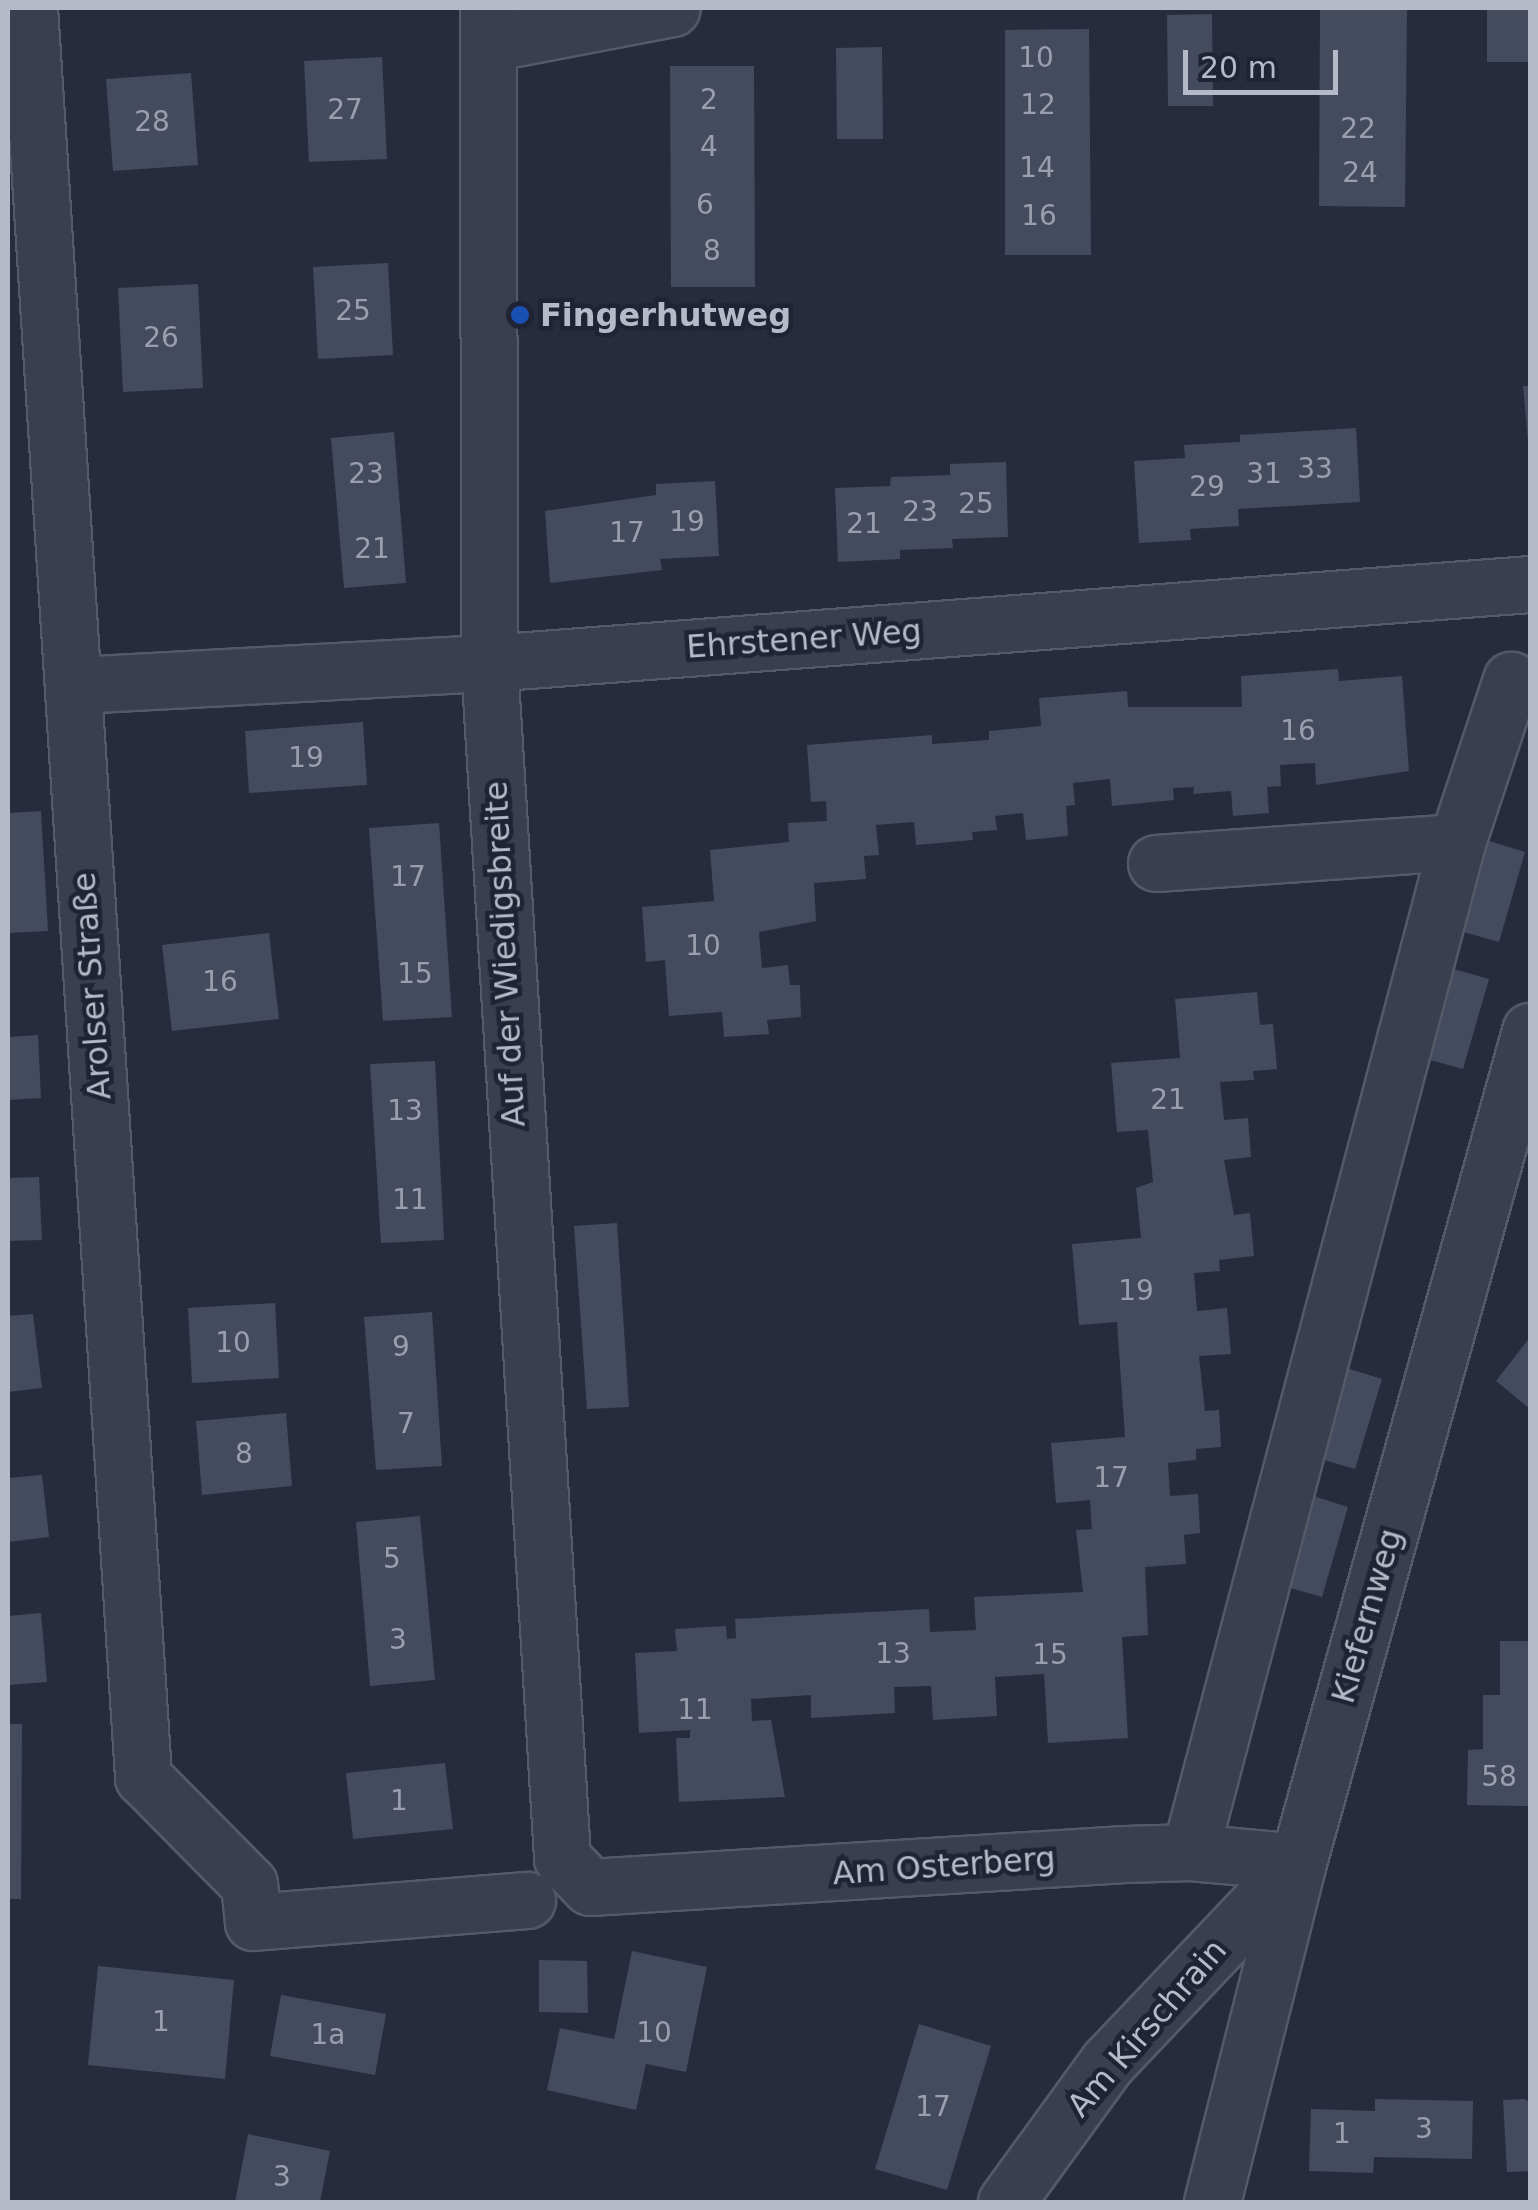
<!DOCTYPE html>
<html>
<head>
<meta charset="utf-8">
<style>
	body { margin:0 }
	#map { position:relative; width:1538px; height:2210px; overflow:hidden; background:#262c3d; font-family:"DejaVu Sans",sans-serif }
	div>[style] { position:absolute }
	.building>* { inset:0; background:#454b5f }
	.roads { filter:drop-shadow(2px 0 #555968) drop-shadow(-2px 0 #555968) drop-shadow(0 2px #555968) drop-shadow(0 -2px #555968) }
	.street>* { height:55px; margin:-27.5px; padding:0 27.5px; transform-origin:27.5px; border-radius:27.5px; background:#3a3e4e }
	.dots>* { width:28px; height:28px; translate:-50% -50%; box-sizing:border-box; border:5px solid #1f2333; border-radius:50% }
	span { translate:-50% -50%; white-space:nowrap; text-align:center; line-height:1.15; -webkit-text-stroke:9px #1f2333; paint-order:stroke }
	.number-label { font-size:28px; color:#9a9eae }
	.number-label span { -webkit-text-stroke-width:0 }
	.poi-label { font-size:32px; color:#b6bac8; font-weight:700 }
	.left { translate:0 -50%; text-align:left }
	.street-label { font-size:32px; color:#b6bac8 }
	.frame { position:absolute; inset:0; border:10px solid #b6bac8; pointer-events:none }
	.scale { position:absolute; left:1183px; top:50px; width:155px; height:45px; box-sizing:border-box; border:5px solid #b6bac8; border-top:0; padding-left:12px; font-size:30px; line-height:35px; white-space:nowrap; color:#b6bac8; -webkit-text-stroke:8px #1f2333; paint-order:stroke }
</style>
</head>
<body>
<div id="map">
	<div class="building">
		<i style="clip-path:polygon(1320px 8px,1407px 8px,1405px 207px,1319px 206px)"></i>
		<i style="clip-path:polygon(1487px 8px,1530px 8px,1530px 62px,1487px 62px)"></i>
		<i style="clip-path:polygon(1212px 14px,1213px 106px,1168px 106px,1167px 15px)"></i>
		<i style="clip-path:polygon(1089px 29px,1091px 255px,1005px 255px,1005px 30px)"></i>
		<i style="clip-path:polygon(882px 47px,883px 139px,837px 139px,836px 48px)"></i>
		<i style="clip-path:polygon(382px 57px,387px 159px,309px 162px,304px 61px)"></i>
		<i style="clip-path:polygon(670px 66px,754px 66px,755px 287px,671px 287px)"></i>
		<i style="clip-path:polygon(191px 73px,198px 165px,113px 171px,106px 79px)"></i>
		<i style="clip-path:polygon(388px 263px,393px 355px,318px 359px,313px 267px)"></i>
		<i style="clip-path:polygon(198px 284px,203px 388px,123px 392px,118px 288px)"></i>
		<i style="clip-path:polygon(1523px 386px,1530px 386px,1530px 441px,1528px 441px)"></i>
		<i style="clip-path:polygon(1356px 428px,1360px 502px,1238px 509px,1239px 526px,1190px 529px,1191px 540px,1139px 543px,1134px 461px,1185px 458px,1184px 445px,1240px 442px,1240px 435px)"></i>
		<i style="clip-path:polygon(394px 432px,406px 583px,344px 588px,331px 438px)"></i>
		<i style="clip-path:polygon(1006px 462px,1008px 537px,952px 539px,953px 548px,900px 550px,900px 559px,838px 562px,835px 488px,890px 486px,891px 477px,950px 475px,950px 464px)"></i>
		<i style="clip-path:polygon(715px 481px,719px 556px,660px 559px,662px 570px,550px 583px,545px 511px,656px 495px,656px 484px)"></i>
		<i style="clip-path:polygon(1338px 669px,1339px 681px,1402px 676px,1409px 771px,1316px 785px,1315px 763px,1280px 765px,1281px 786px,1267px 787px,1269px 813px,1233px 816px,1231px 791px,1193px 794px,1194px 787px,1173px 788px,1174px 800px,1112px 806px,1110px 779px,1073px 783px,1075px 805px,1066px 806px,1068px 836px,1026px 840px,1023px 813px,995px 816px,997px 830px,972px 832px,973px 840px,916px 845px,914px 822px,876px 825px,879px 855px,864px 856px,866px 879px,814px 883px,816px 921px,759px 932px,762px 968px,788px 965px,790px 985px,800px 985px,801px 1017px,767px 1020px,769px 1034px,724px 1037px,722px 1012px,669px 1016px,665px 960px,646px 962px,642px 907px,714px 901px,710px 850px,789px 842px,788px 823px,827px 821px,826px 801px,811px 802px,807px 745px,932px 735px,932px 744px,989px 740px,989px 731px,1041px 726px,1039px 698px,1127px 691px,1128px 707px,1242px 707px,1241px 676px)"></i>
		<i style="clip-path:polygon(363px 722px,367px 785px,249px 793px,245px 731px)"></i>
		<i style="clip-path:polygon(41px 811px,48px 931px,8px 933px,8px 813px)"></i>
		<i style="clip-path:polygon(439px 823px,452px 1017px,383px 1021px,369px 828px)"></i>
		<i style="clip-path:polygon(1486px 840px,1525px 852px,1499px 942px,1460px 931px)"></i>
		<i style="clip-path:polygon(269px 933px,279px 1019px,172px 1031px,162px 945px)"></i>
		<i style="clip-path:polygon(1450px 968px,1489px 979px,1463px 1069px,1423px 1058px)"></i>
		<i style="clip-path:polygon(1257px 992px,1260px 1025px,1273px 1024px,1277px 1069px,1253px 1071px,1254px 1080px,1220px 1082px,1224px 1120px,1248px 1118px,1251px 1157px,1224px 1160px,1234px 1215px,1250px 1213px,1254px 1256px,1219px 1260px,1220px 1271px,1194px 1273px,1197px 1311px,1227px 1308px,1231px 1354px,1199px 1356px,1205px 1411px,1219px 1410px,1221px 1447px,1196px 1449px,1196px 1460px,1168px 1463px,1170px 1496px,1198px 1494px,1200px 1533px,1184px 1535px,1186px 1564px,1145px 1567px,1148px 1635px,1122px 1637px,1128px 1738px,1048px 1743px,1044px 1674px,995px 1677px,997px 1716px,933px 1720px,931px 1686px,894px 1687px,895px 1713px,811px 1718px,811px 1695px,751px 1699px,752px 1721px,771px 1720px,785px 1797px,679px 1802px,676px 1738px,690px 1738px,690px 1730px,639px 1733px,635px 1653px,677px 1651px,675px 1629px,726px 1626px,727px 1639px,736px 1638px,735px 1619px,929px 1609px,930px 1632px,976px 1630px,974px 1597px,1083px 1592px,1076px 1530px,1092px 1529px,1090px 1500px,1056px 1503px,1051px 1443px,1125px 1437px,1117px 1322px,1079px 1325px,1072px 1244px,1141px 1238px,1136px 1188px,1153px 1182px,1148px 1130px,1117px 1132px,1111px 1063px,1180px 1058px,1175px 999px)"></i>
		<i style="clip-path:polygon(38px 1035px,41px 1098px,8px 1100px,8px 1037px)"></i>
		<i style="clip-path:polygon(435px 1061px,444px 1240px,381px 1243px,370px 1064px)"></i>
		<i style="clip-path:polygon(39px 1177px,42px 1240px,8px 1241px,8px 1178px)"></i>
		<i style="clip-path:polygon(617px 1223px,629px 1407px,587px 1409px,574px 1226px)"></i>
		<i style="clip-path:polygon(275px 1303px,279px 1378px,192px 1383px,188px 1308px)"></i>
		<i style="clip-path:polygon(432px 1312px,442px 1466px,376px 1470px,364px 1317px)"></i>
		<i style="clip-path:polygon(33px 1314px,42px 1388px,8px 1392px,8px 1316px)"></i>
		<i style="clip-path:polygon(1530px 1337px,1530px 1409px,1496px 1381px)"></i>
		<i style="clip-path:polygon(1343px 1367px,1382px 1379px,1355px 1469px,1317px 1458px)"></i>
		<i style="clip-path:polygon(286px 1413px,292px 1486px,202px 1495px,196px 1421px)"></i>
		<i style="clip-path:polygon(42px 1475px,49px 1537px,8px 1542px,8px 1478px)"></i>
		<i style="clip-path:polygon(1310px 1495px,1348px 1507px,1322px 1597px,1283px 1586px)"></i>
		<i style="clip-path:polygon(420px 1516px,435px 1680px,370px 1686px,356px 1522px)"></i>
		<i style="clip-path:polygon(41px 1613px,47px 1682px,8px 1685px,8px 1616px)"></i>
		<i style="clip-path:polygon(1500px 1641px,1530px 1641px,1530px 1806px,1467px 1805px,1468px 1750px,1483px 1749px,1483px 1695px,1500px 1695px)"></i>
		<i style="clip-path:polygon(8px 1724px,22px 1724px,21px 1899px,8px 1899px)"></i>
		<i style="clip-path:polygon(445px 1763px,453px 1829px,353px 1839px,346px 1773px)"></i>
		<i style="clip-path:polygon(632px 1951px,707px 1967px,686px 2072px,646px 2064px,636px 2110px,547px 2090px,560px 2028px,614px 2039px)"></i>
		<i style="clip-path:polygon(539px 1960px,587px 1961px,588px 2013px,539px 2012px)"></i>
		<i style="clip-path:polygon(98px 1966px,234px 1980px,225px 2079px,88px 2065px)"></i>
		<i style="clip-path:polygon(281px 1995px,386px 2014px,375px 2075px,270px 2056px)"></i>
		<i style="clip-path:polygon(919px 2024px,991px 2046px,947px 2190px,875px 2169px)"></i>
		<i style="clip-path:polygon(1375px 2099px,1473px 2101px,1472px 2159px,1374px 2157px,1373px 2173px,1309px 2171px,1311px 2109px,1375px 2111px)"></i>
		<i style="clip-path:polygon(1525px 2099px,1530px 2103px,1530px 2171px,1507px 2172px,1503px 2100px)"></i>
		<i style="clip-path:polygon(248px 2134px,330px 2151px,320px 2202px,235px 2202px)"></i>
	</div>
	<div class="roads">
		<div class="street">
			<i style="left:29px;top:8px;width:1773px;rotate:86.31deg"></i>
			<i style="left:143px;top:1777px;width:151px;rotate:45.3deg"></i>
			<i style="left:249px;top:1884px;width:38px;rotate:84deg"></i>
			<i style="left:253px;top:1922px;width:275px;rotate:-4.6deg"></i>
			<i style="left:488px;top:8px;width:655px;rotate:89.91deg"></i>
			<i style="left:489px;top:663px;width:1197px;rotate:86.5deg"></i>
			<i style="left:562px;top:1858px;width:40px;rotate:46deg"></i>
			<i style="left:590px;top:1887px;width:536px;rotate:-3.53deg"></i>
			<i style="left:1125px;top:1854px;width:65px;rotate:-1.8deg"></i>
			<i style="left:1190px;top:1852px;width:108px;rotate:5.3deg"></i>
			<i style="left:489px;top:43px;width:186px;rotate:-10.8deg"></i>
			<i style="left:77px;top:685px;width:413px;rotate:-3.1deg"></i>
			<i style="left:489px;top:663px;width:1044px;rotate:-4.34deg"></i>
			<i style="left:1156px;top:863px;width:302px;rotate:-4deg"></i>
			<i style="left:1190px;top:1852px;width:1045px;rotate:-75.19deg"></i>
			<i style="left:1457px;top:842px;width:171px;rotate:-71.6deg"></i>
			<i style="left:1006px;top:2202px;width:172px;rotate:-54deg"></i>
			<i style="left:1107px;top:2063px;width:274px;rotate:-46.5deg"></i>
			<i style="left:1212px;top:2202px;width:351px;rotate:-75.8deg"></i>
			<i style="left:1298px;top:1862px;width:863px;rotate:-74.4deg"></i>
		</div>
	</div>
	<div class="dots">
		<i style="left:520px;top:315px;background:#1a4fb4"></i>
	</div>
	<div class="number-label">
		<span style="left:1036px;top:58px">10</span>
		<span style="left:709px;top:100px">2</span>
		<span style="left:1038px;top:105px">12</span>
		<span style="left:345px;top:110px">27</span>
		<span style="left:152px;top:122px">28</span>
		<span style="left:1358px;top:129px">22</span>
		<span style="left:709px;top:147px">4</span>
		<span style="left:1037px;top:168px">14</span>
		<span style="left:1360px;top:173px">24</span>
		<span style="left:705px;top:205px">6</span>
		<span style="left:1039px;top:216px">16</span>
		<span style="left:712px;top:251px">8</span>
		<span style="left:353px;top:311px">25</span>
		<span style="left:161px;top:338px">26</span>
		<span style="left:1315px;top:469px">33</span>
		<span style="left:366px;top:474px">23</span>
		<span style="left:1264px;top:474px">31</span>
		<span style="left:1207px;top:487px">29</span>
		<span style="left:976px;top:504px">25</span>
		<span style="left:920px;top:512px">23</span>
		<span style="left:687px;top:522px">19</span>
		<span style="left:864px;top:524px">21</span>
		<span style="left:627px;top:533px">17</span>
		<span style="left:372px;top:549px">21</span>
		<span style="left:1298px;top:731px">16</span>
		<span style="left:306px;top:758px">19</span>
		<span style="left:408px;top:877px">17</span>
		<span style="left:703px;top:946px">10</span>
		<span style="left:415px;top:974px">15</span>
		<span style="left:220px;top:982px">16</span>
		<span style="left:1168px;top:1100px">21</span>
		<span style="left:405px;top:1111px">13</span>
		<span style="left:410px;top:1200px">11</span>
		<span style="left:1136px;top:1291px">19</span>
		<span style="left:233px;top:1343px">10</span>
		<span style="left:401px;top:1347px">9</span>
		<span style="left:406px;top:1424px">7</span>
		<span style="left:244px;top:1454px">8</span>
		<span style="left:1111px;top:1478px">17</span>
		<span style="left:392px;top:1559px">5</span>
		<span style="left:398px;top:1640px">3</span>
		<span style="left:893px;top:1654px">13</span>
		<span style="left:1050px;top:1655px">15</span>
		<span style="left:695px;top:1710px">11</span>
		<span style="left:1499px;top:1777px">58</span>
		<span style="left:399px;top:1801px">1</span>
		<span style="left:161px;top:2022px">1</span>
		<span style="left:654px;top:2033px">10</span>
		<span style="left:328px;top:2035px">1a</span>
		<span style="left:933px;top:2107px">17</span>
		<span style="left:1424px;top:2129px">3</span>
		<span style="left:1342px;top:2134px">1</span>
		<span style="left:282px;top:2177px">3</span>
	</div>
	<div class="poi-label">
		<span class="left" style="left:540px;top:315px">Fingerhutweg</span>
	</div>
	<div class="street-label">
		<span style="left:804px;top:639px;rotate:-4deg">Ehrstener Weg</span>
		<span style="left:505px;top:954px;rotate:-93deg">Auf der Wiedigsbreite</span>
		<span style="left:92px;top:986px;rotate:-94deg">Arolser Straße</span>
		<span style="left:1367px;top:1616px;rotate:-74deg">Kiefernweg</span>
		<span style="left:944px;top:1866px;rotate:-4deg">Am Osterberg</span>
		<span style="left:1147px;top:2028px;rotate:-49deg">Am Kirschrain</span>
	</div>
	<div class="frame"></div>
	<div class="scale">20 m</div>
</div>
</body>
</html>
